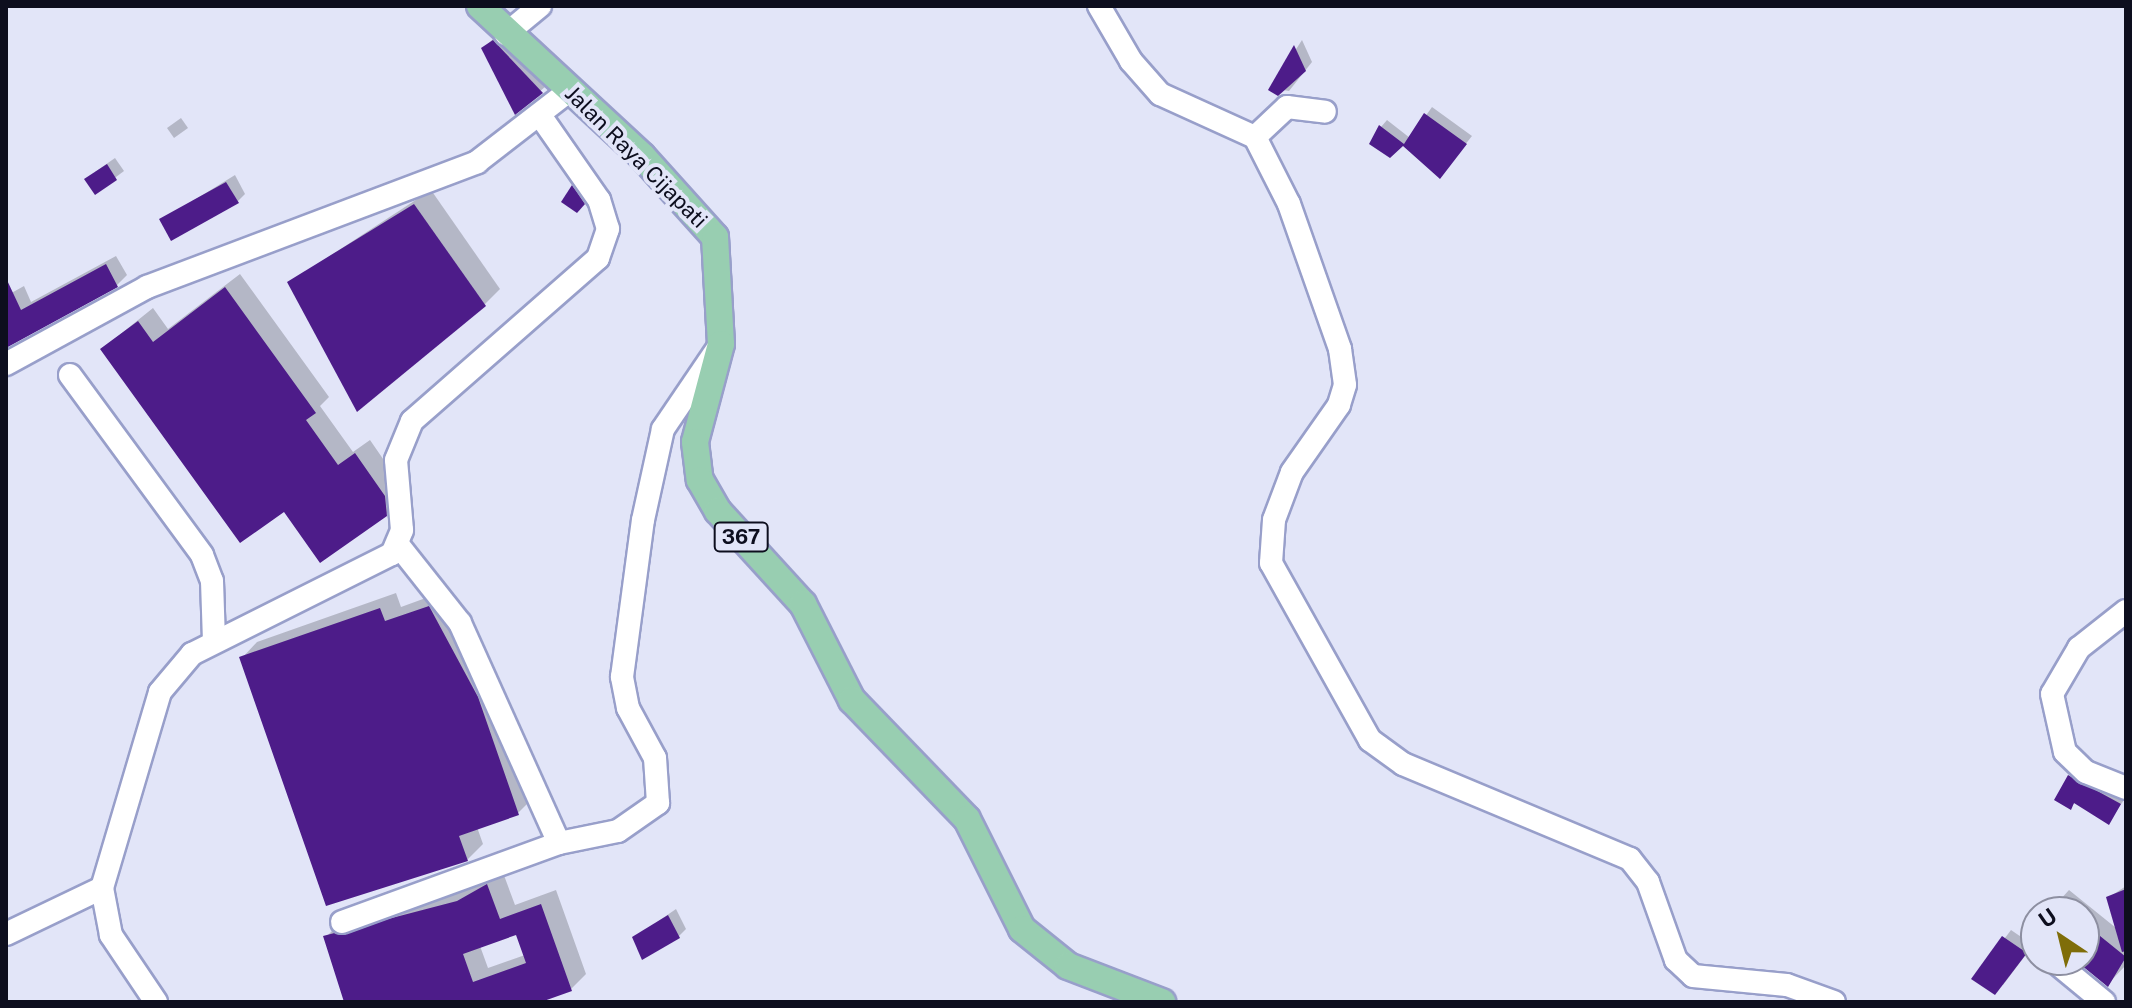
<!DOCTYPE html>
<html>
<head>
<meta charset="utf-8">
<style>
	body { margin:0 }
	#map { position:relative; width:2132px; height:1008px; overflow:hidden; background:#e2e5f8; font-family:"Public Sans",sans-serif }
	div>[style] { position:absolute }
	.shadow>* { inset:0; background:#0003 }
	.building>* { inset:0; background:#4d1c89 }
	.roads { filter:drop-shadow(2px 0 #989fca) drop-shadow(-2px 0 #989fca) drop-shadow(0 2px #989fca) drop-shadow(0 -2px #989fca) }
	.minor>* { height:22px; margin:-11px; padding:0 11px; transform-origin:11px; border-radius:11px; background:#fff }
	.major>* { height:26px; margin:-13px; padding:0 13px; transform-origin:13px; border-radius:13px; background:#98ceb1 }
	span { translate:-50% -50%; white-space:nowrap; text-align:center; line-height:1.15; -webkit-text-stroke:8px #e2e5f8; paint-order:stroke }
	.shield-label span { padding:2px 6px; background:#e2e5f8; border:2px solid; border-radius:6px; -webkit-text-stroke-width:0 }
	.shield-label { font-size:20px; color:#0d0e1e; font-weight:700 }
	.street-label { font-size:22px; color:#0d0e1e }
	.frame { position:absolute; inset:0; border:8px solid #0d0e1e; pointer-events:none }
	.north { position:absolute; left:2020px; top:896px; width:80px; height:80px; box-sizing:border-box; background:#e2e5f8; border:2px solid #8d8fa1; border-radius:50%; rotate:325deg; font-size:22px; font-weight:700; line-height:32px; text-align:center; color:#0d0e1e }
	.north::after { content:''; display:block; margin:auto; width:28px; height:36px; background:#7f6d09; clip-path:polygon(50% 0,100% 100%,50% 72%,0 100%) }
</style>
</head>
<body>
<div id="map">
	<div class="shadow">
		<i style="clip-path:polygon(495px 37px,553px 80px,516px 112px,483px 49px)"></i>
		<i style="clip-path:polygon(1302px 40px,1312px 62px,1289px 91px,1271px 88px)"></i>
		<i style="clip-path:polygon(1432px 107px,1472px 136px,1440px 176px,1381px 127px,1387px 120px,1410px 138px)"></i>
		<i style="clip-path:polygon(181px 118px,188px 128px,174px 138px,167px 128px)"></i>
		<i style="clip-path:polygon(115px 158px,124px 171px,96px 192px,95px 172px)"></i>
		<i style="clip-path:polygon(235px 175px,245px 194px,237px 202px,162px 220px)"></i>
		<i style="clip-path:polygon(580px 180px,591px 195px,577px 210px,564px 201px)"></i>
		<i style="clip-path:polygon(431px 190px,500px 289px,484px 305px,290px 282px)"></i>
		<i style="clip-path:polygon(116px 256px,127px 275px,117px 285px,6px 346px,6px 296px,24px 286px,31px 302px)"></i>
		<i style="clip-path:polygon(240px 274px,329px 397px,320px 406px,353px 452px,370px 440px,399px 482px,400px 500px,385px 515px,284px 509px,102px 349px,153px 308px,168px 329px)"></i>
		<i style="clip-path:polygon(445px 591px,534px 797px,518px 813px,477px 827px,483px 844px,467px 860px,242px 658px,257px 642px,396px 593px,401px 607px)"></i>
		<i style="clip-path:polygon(2078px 768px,2126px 797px,2109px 822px,2076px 802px,2070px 807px,2057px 800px)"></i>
		<i style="clip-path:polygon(evenodd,502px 870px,515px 905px,556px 890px,586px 974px,571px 989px,535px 1002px,347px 1002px,326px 937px,341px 922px,502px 870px,517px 933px,525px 955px,488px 968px,480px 946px,517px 933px)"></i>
		<i style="clip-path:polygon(2126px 886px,2126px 926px,2108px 898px)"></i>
		<i style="clip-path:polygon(2069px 890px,2126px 936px,2126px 965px,2108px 984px,2078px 960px,2084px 960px,2084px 912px,2049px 912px)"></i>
		<i style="clip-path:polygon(676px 909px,686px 929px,678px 937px,634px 938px)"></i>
		<i style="clip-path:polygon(2011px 930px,2033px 945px,2003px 985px,1974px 979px)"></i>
	</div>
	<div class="building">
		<i style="clip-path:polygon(493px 40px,543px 93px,515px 115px,481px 48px)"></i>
		<i style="clip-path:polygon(1294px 45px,1306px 71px,1278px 96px,1268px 90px)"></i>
		<i style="clip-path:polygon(1424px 113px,1467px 144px,1440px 179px,1403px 146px,1390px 158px,1369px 144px,1379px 125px,1404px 144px)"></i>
		<i style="clip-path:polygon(107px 164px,117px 180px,95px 195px,84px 179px)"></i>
		<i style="clip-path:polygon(226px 182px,239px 203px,171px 241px,159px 219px)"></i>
		<i style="clip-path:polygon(572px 185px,585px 204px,577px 213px,561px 202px)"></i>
		<i style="clip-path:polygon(414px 204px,486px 306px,357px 412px,287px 282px)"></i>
		<i style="clip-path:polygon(106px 264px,118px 287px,6px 348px,6px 278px,21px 310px)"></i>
		<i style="clip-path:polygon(225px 287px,316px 413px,306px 420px,338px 465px,355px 453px,385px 496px,387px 516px,320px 563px,284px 512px,240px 543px,100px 349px,138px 321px,153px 342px)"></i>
		<i style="clip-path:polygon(429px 606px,478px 697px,519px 815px,459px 836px,468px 861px,326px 906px,239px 657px,380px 608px,385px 621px)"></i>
		<i style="clip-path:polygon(2068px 775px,2121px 804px,2109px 825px,2074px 803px,2071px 810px,2054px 800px)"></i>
		<i style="clip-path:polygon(evenodd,487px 884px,500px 919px,541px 904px,572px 991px,541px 1002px,344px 1002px,323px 936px,457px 901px,487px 884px,516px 935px,526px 963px,473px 982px,463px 954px,516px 935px)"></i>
		<i style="clip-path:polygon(2126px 889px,2126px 951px,2122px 952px,2106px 897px)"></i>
		<i style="clip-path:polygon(668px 915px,680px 938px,642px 960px,632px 937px)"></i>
		<i style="clip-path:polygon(2084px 923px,2126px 957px,2108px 987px,2075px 960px,2084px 960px)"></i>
		<i style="clip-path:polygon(2002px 936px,2027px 953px,1995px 995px,1971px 979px)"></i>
	</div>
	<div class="roads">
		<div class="minor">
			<i style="left:1099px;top:6px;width:64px;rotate:59.8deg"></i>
			<i style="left:1131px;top:61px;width:44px;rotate:48.7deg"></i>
			<i style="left:1160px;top:94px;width:104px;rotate:24.4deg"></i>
			<i style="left:1255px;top:137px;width:75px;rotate:63.1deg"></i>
			<i style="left:1289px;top:204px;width:154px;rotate:70.6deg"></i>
			<i style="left:1340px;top:349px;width:36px;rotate:82deg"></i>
			<i style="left:1345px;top:385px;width:21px;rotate:107deg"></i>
			<i style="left:1339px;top:405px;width:82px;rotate:125deg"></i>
			<i style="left:1292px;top:472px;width:51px;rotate:110.6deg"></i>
			<i style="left:1274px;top:520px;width:43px;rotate:94deg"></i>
			<i style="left:1271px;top:563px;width:203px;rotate:60.8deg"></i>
			<i style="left:1370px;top:740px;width:41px;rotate:36deg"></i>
			<i style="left:1403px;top:764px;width:246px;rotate:22.7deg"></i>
			<i style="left:1630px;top:859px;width:29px;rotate:52deg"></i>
			<i style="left:1648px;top:882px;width:83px;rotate:70.3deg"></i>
			<i style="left:1676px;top:960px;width:23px;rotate:43deg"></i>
			<i style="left:1693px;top:976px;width:94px;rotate:5.5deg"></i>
			<i style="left:1787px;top:985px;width:50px;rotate:19.9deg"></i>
			<i style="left:506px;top:34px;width:44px;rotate:-39.5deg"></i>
			<i style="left:1255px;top:137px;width:44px;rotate:-43.2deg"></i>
			<i style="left:1287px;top:107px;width:38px;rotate:7deg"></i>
			<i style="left:6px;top:364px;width:161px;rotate:-28.6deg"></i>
			<i style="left:147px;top:287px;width:353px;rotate:-20.7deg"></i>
			<i style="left:477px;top:162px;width:118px;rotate:-37.7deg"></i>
			<i style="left:70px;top:375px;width:223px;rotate:53.7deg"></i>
			<i style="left:202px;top:555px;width:28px;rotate:69deg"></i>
			<i style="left:212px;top:581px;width:60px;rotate:88.1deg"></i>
			<i style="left:399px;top:546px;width:98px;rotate:51.6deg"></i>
			<i style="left:460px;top:623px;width:241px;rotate:65.8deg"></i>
			<i style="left:2126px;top:611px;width:60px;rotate:141.8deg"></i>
			<i style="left:2079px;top:648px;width:53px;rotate:120.4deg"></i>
			<i style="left:2052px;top:694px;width:59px;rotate:77.4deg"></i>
			<i style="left:2065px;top:752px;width:29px;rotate:44deg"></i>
			<i style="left:2086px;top:772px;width:43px;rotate:21.8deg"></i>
			<i style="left:342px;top:922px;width:231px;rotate:-20deg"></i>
			<i style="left:559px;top:843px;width:60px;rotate:-11.5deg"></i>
			<i style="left:618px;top:831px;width:49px;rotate:-35deg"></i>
			<i style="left:658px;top:803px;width:45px;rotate:-93.8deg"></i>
			<i style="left:655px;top:758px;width:57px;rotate:-118.4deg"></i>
			<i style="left:628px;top:708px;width:32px;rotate:-101deg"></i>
			<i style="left:622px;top:677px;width:158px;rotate:-82.4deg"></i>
			<i style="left:643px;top:520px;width:93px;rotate:-77.6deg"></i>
			<i style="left:663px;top:429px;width:102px;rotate:-55.8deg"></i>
			<i style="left:6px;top:934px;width:106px;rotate:-25.6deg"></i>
			<i style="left:2053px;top:960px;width:66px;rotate:39.5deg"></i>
			<i style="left:156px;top:1002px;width:81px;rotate:-123.9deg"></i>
			<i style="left:111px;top:935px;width:48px;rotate:-100.8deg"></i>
			<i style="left:102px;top:888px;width:204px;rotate:-73.5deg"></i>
			<i style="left:160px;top:692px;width:50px;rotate:-49.9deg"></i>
			<i style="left:192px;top:654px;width:224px;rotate:-26.6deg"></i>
			<i style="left:392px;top:554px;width:26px;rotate:-67deg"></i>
			<i style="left:402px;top:530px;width:70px;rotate:-94.9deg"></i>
			<i style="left:396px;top:460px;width:42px;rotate:-67.7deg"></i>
			<i style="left:412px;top:421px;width:247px;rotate:-41.2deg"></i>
			<i style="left:598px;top:258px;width:31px;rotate:-71deg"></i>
			<i style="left:608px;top:229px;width:30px;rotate:-107deg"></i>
			<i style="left:599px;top:200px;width:101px;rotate:-124.9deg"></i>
		</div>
		<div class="major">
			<i style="left:480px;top:6px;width:221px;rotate:42.8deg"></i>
			<i style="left:642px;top:156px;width:109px;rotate:48deg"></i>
			<i style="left:715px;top:237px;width:107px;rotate:86.8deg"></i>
			<i style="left:721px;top:344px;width:101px;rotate:104.9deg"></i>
			<i style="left:695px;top:442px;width:38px;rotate:83deg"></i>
			<i style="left:700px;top:480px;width:36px;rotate:60deg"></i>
			<i style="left:718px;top:511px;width:126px;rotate:47.6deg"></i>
			<i style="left:803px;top:604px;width:108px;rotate:63deg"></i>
			<i style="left:852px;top:700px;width:165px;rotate:46deg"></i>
			<i style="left:967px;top:819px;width:123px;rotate:63.4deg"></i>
			<i style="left:1022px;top:929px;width:59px;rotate:38.8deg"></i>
			<i style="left:1068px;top:966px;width:101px;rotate:21deg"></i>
		</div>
	</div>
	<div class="shield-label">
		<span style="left:741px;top:537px">367</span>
	</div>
	<div class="street-label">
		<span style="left:636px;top:157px;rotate:45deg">Jalan Raya Cijapati</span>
	</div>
	<div class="frame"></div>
	<div class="north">U</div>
</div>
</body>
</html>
